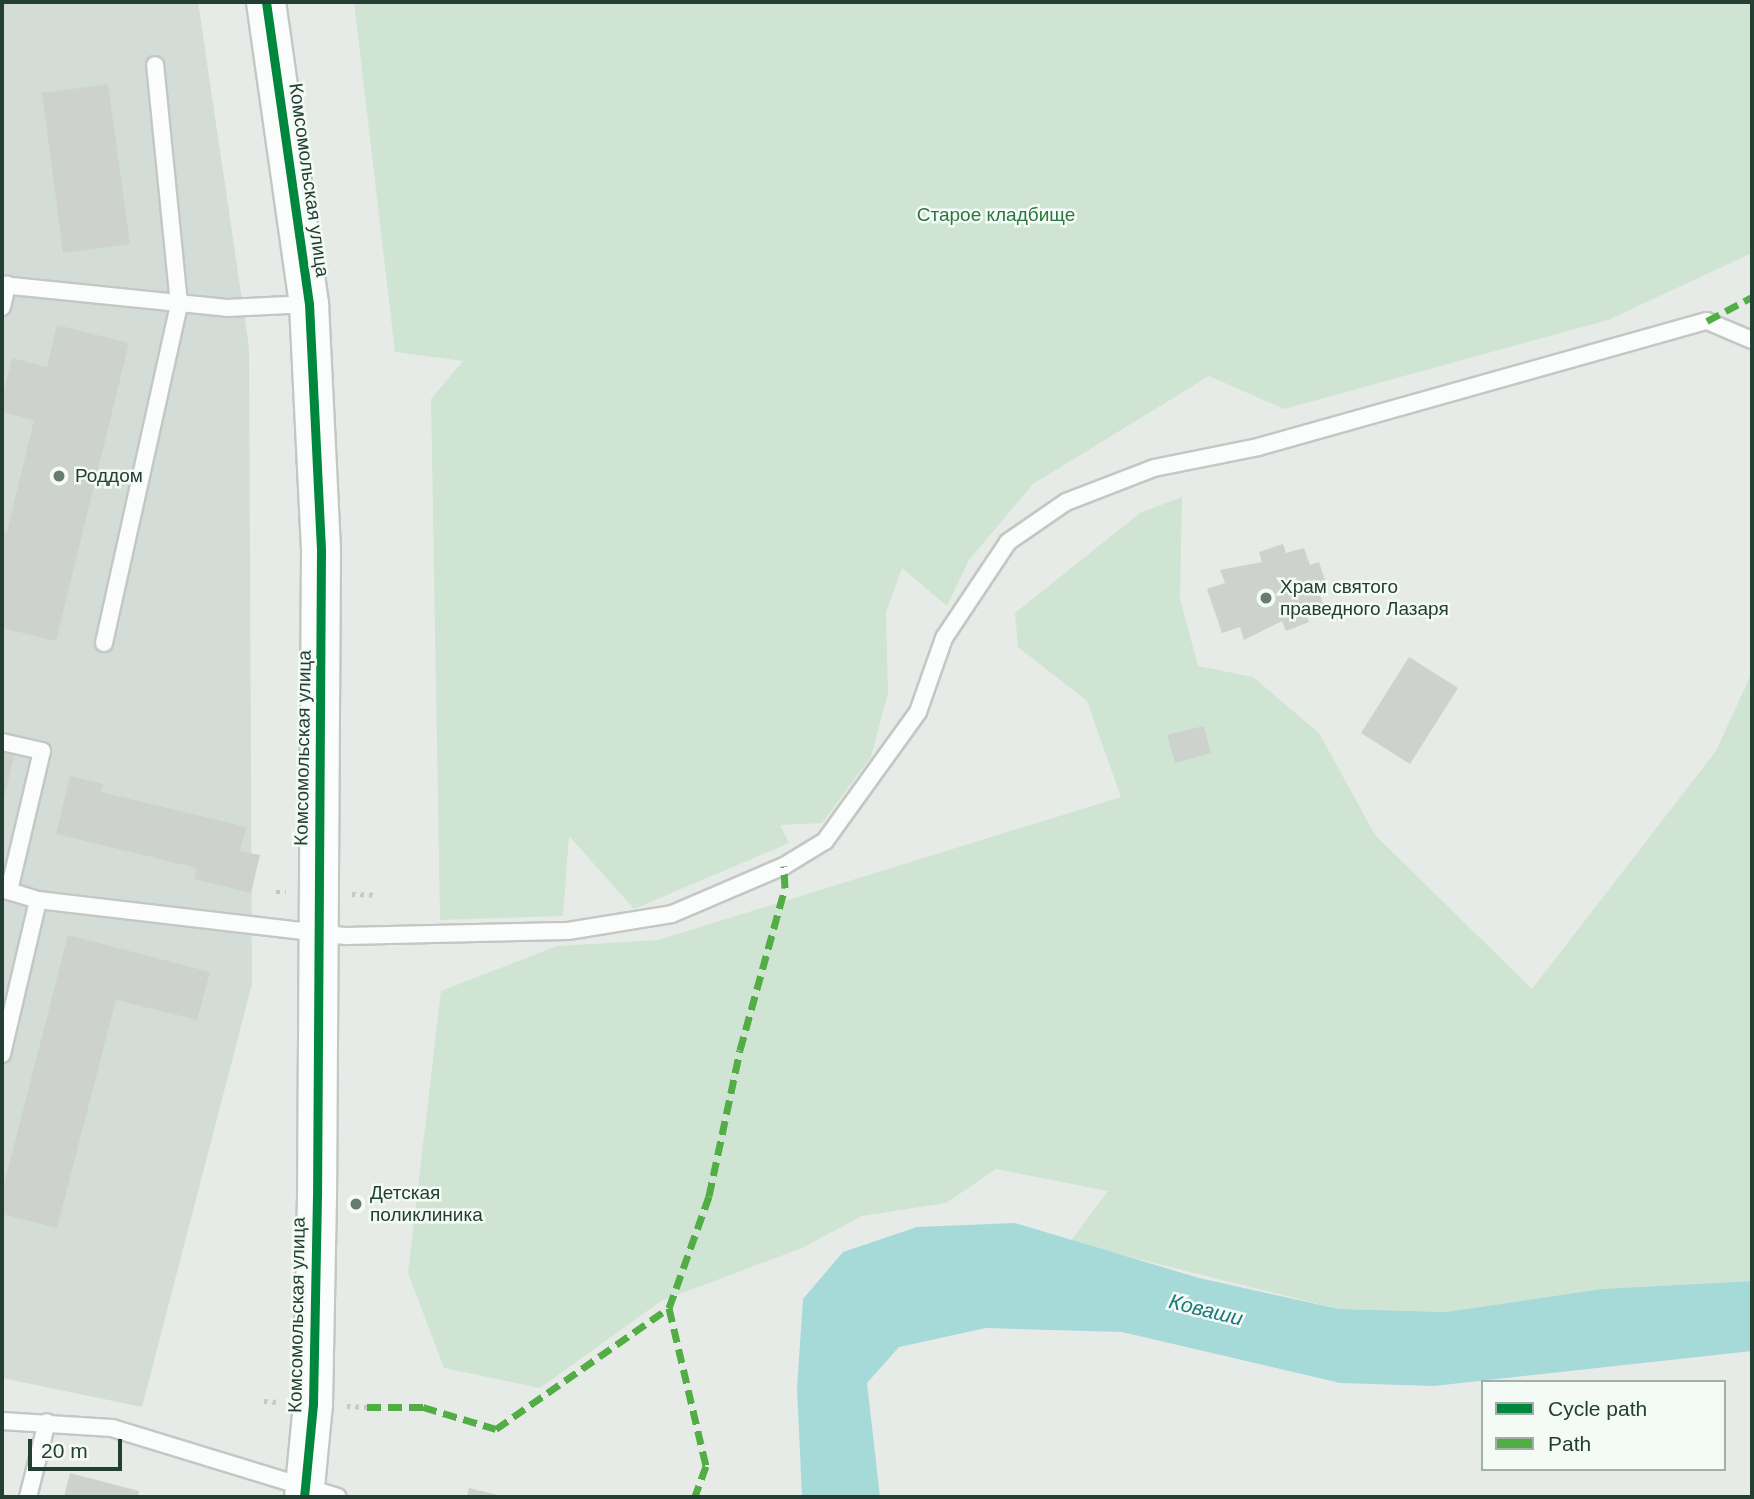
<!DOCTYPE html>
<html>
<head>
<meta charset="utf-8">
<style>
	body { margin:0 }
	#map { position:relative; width:1754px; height:1499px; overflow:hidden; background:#e6ebe8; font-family:Arial,sans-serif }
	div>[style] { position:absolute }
	.built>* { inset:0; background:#d4dcd7 }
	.green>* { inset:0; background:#cfe4d3 }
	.water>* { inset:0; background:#a6dad9 }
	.building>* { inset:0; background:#cdd2cf }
	.path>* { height:4.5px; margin-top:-2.25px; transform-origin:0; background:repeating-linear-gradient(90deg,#c2cbc6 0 3.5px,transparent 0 8.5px) }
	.roads { filter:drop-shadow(2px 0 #c3c8c5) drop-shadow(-2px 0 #c3c8c5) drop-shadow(0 2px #c3c8c5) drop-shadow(0 -2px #c3c8c5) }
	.lane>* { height:16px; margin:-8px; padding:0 8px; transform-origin:8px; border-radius:8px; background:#fbfcfc }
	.secondary>* { height:38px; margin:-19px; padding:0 19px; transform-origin:19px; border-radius:19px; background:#fbfcfc }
	.quiet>* { height:7px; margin-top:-3.5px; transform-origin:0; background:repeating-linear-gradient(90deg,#53ad45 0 14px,transparent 0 21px) }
	.cycleway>* { height:9px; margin:-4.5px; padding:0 4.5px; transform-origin:4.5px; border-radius:4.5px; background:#00873e }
	.dots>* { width:19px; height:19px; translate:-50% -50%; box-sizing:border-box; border:4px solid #f4faf6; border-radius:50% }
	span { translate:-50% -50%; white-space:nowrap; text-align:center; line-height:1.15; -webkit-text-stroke:5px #f4faf6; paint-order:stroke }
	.street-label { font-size:19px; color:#233f34 }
	.park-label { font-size:19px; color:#2c773f }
	.poi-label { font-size:19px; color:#233f34 }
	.left { translate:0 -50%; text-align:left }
	.water-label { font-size:21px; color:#1b7a7d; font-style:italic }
	.frame { position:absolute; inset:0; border:4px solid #233f34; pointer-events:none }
	.legend { position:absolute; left:1481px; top:1380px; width:245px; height:91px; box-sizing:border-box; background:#f4faf6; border:2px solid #a0afa8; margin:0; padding:9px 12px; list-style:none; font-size:21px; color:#233f34 }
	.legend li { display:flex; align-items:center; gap:14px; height:35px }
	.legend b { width:35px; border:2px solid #a0afa8 }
	.scale { position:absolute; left:28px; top:1439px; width:94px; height:32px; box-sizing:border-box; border:4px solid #233f34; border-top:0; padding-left:9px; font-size:21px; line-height:24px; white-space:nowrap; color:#233f34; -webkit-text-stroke:5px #f4faf6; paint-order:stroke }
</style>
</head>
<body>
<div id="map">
	<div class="built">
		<i style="clip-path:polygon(2px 2px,198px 2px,249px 347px,252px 984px,142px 1407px,2px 1378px)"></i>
	</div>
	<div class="green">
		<i style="clip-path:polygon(354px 2px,1752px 2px,1752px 253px,1608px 320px,1284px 409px,1209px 376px,1033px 484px,969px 560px,947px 606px,902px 568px,886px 612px,888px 693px,871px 757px,822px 823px,780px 825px,789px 843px,634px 909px,569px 836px,563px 916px,440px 920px,431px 399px,463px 361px,395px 352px)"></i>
		<i style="clip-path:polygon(1182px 497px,1180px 599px,1198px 666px,1253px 677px,1319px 733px,1375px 835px,1532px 989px,1716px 751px,1752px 672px,1752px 1281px,1601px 1289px,1446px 1312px,1339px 1309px,1070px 1242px,1108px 1191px,996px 1169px,946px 1203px,862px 1216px,802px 1248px,661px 1301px,540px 1388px,444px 1368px,408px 1273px,441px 991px,557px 946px,658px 940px,1121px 797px,1087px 701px,1018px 647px,1015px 613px,1140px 513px)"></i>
	</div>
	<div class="water">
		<i style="clip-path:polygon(1015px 1223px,1199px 1278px,1339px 1309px,1446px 1312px,1601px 1289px,1752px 1281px,1752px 1351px,1434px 1386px,1340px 1383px,1122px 1332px,986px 1328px,899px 1347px,867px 1383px,880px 1497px,802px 1497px,797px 1388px,803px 1299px,843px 1252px,917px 1227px)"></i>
	</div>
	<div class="building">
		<i style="clip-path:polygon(108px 84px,130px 244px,63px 253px,42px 93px)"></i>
		<i style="clip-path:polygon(57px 325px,129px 343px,56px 641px,2px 628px,2px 531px,7px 532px,34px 420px,2px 412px,2px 398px,12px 358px,47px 367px)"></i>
		<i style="clip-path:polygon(1283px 544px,1286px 553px,1304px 548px,1310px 565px,1319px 562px,1327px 586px,1318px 589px,1324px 607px,1306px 613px,1309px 622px,1286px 631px,1282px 621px,1244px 640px,1240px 627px,1222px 633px,1207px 589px,1225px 583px,1220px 570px,1262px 562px,1259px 552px)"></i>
		<i style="clip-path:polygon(1409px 657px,1458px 688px,1410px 764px,1361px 733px)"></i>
		<i style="clip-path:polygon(1204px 726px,1211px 753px,1175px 763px,1167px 735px)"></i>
		<i style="clip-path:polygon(2px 753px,14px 756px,3px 803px,2px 803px)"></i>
		<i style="clip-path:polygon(70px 776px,103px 784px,101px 792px,246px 827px,240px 851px,260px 855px,251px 893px,194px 879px,197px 868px,56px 834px)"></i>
		<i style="clip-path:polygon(68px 935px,210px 972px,197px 1020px,116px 1000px,57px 1228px,2px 1214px,2px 1192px)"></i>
		<i style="clip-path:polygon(70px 1473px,139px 1491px,138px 1497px,64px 1497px)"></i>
		<i style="clip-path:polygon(469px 1488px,502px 1496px,502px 1497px,467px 1497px)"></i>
	</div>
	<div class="path">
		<i style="left:276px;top:892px;width:10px"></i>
		<i style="left:352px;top:894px;width:23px;rotate:2deg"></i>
		<i style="left:264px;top:1401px;width:15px;rotate:4deg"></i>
		<i style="left:347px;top:1406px;width:20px;rotate:3deg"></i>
	</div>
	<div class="roads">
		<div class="lane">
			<i style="left:2px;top:285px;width:226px;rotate:5.8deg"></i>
			<i style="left:227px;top:308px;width:82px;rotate:-2.8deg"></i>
			<i style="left:2px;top:307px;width:23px;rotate:-77deg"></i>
			<i style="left:104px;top:643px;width:347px;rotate:-77.5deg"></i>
			<i style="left:179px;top:304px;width:240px;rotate:-95.7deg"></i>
			<i style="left:2px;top:742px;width:41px;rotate:12.7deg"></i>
			<i style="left:42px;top:751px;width:144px;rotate:103.3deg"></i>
			<i style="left:2px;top:889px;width:38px;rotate:17deg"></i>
			<i style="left:38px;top:900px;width:310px;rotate:6.7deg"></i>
			<i style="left:346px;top:936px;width:222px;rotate:-1.3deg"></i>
			<i style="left:568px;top:931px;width:105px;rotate:-9.3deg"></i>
			<i style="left:672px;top:914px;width:122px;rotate:-23.2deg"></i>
			<i style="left:784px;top:866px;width:48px;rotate:-31.4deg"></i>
			<i style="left:825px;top:841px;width:159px;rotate:-54.2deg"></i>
			<i style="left:918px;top:712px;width:78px;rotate:-70.6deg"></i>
			<i style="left:944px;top:638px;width:115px;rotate:-56.3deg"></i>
			<i style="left:1008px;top:542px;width:70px;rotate:-34.6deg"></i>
			<i style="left:1066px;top:502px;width:94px;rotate:-21.1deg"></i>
			<i style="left:1154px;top:468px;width:106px;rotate:-11.4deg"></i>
			<i style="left:1258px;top:447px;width:466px;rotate:-15.7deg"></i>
			<i style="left:1707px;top:321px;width:49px;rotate:22.9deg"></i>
			<i style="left:2px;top:1054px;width:158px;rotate:-76.8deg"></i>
			<i style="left:2px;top:1421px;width:110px;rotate:3.6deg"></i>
			<i style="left:112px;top:1428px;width:236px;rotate:17deg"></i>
			<i style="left:28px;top:1497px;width:77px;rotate:-75.8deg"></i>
		</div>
		<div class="secondary">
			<i style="left:266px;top:2px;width:305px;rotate:81.9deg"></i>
			<i style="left:309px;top:304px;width:246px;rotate:87.2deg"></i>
			<i style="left:321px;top:550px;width:646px;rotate:90.35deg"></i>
			<i style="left:317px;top:1196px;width:208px;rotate:91.1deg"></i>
			<i style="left:313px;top:1404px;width:93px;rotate:95.5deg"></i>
		</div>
	</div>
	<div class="quiet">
		<i style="left:1707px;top:321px;width:51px;rotate:-28.1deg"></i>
		<i style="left:669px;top:1308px;width:162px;rotate:76.8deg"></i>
		<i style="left:706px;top:1466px;width:33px;rotate:110deg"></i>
		<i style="left:367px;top:1407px;width:56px"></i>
		<i style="left:423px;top:1407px;width:76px;rotate:16.8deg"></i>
		<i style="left:496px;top:1429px;width:211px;rotate:-35deg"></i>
		<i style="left:669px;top:1308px;width:119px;rotate:-70.3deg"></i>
		<i style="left:709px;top:1196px;width:149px;rotate:-78deg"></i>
		<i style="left:740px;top:1050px;width:168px;rotate:-74.5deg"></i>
		<i style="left:785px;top:888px;width:22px;rotate:-93deg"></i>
	</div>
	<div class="cycleway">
		<i style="left:266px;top:2px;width:305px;rotate:81.9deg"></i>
		<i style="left:309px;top:304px;width:246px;rotate:87.2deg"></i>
		<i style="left:321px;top:550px;width:646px;rotate:90.35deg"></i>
		<i style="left:317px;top:1196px;width:208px;rotate:91.1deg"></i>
		<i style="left:313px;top:1404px;width:93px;rotate:95.5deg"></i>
	</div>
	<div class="dots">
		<i style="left:59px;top:476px;background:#677b73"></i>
		<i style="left:1266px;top:598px;background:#677b73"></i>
		<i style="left:356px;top:1204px;background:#677b73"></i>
	</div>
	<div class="street-label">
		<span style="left:309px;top:180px;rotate:82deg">Комсомольская улица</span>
		<span style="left:303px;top:748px;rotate:-89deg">Комсомольская улица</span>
		<span style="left:297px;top:1315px;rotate:-89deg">Комсомольская улица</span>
	</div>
	<div class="park-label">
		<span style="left:996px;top:215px">Старое кладбище</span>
	</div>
	<div class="poi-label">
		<span class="left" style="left:75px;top:476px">Роддом</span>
		<span class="left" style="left:1280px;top:598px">Храм святого<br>праведного Лазаря</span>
		<span class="left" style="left:370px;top:1204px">Детская<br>поликлиника</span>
	</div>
	<div class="water-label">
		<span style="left:1206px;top:1310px;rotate:14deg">Коваши</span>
	</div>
	<div class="frame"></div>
	<ul class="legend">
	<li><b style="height:9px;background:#00873e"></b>Cycle path</li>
	<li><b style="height:9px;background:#53ad45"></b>Path</li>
	</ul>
	<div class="scale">20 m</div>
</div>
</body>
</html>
